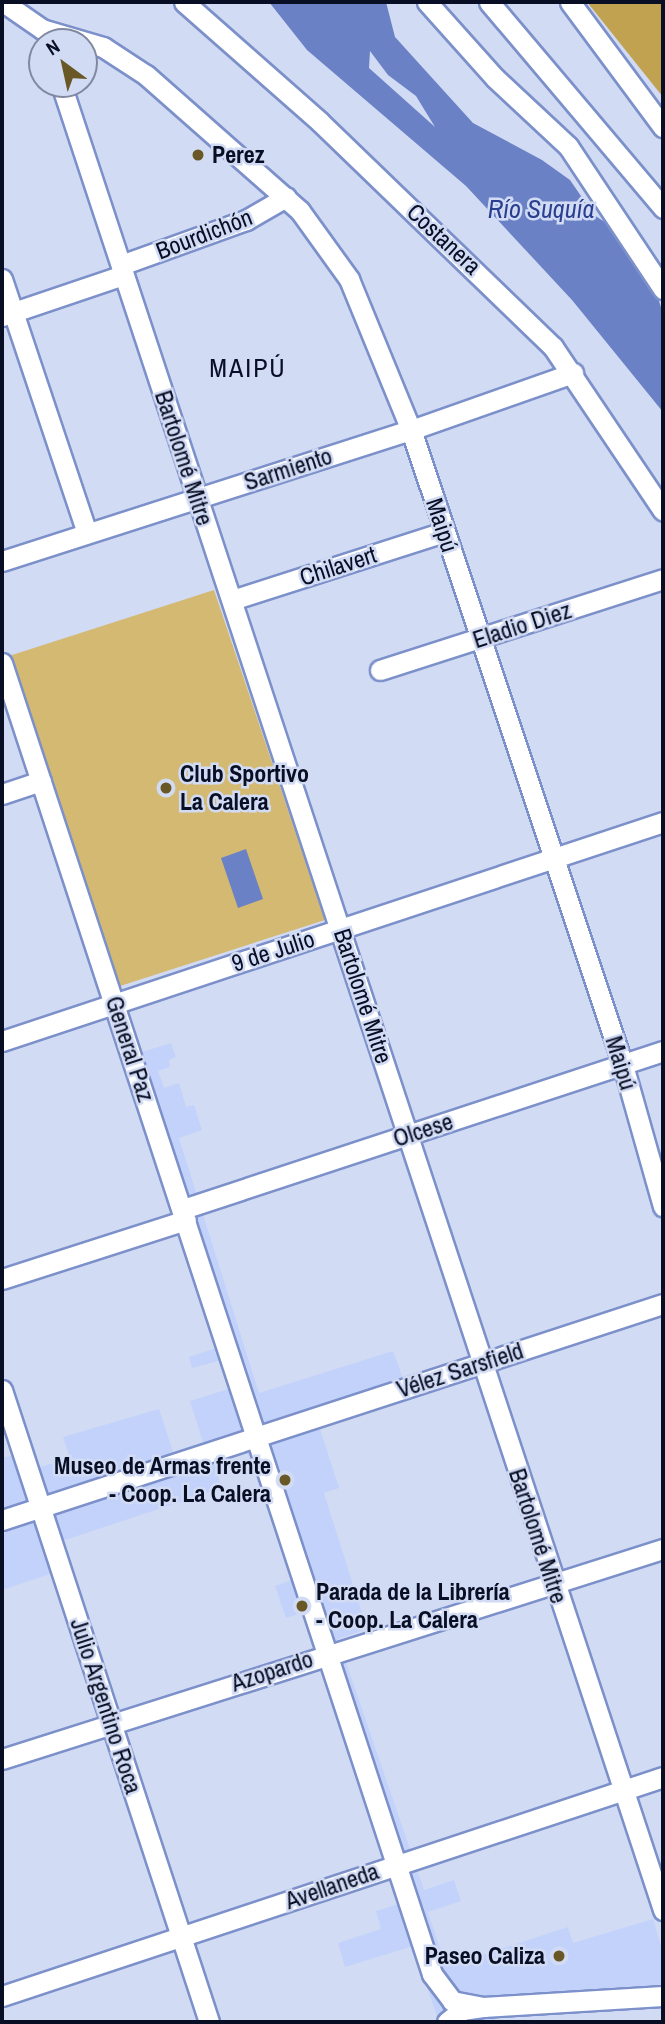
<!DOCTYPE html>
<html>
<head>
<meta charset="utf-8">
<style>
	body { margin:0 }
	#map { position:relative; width:665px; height:2024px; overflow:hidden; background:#d2dbf4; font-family:"Archivo Narrow",sans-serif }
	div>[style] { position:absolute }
	.built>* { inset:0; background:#c3d2fb }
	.green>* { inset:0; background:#d4b972 }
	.forest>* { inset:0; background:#c1a250 }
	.water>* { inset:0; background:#6a81c6 }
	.roads { filter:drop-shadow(2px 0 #7c90ca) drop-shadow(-2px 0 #7c90ca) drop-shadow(0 2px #7c90ca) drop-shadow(0 -2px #7c90ca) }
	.minor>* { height:19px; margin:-9.5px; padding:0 9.5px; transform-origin:9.5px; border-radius:9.5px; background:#fff }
	.dots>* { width:19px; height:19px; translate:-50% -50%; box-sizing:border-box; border:4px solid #d2dbf4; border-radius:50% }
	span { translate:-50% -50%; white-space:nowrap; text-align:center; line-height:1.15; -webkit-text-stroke:5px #d2dbf4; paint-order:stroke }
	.poi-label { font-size:24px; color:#080e23; font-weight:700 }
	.left { translate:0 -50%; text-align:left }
	.right { translate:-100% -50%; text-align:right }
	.street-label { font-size:24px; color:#080e23 }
	.water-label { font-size:26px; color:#2b3f91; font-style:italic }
	.neighbourhood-label { font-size:26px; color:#080e23; letter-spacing:2px }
	.frame { position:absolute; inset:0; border:4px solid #080e23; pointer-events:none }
	.north { position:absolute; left:28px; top:28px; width:70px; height:70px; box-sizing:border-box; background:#d2dbf4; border:2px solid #8189a0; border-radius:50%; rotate:327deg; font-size:19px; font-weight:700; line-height:28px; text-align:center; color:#080e23 }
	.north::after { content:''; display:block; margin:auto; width:24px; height:32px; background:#6a5726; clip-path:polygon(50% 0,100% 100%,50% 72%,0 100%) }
</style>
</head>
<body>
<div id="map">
	<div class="built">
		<i style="clip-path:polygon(171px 1043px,176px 1057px,169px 1060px,170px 1067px,158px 1071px,164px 1088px,179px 1083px,186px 1107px,194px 1105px,202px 1130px,179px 1138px,259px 1393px,393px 1351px,410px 1398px,320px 1429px,339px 1488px,324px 1493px,367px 1629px,338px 1639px,424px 1890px,454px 1880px,461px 1901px,428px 1912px,446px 1967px,568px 1927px,573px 1943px,653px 1919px,663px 1953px,663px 2002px,493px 2015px,496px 2022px,439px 2022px,413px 1946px,345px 1967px,338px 1943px,381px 1929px,376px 1911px,402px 1903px,302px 1613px,286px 1618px,275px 1586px,292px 1580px,248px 1454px,235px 1452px,213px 1460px,222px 1488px,62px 1541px,71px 1567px,2px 1590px,2px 1458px,33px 1450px,39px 1467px,70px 1459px,63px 1437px,159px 1409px,173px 1452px,203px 1442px,190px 1401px,235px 1387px,225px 1359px,192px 1368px,189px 1357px,219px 1347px,123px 1058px)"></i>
	</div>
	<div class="green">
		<i style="clip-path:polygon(214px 590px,325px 920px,117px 987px,9px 656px)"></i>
	</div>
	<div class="forest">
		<i style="clip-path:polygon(587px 2px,663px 2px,663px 97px)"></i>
	</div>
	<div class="water">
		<i style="clip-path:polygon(evenodd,269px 2px,386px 2px,395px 37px,473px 123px,542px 160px,570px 180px,594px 215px,617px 230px,652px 280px,663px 313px,663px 412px,572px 300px,466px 186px,307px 50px,269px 2px,370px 51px,388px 75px,416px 96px,435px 127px,369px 68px,370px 51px)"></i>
		<i style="clip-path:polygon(246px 849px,263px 899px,238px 908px,221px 858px)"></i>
	</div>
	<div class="roads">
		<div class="minor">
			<i style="left:3px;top:2px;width:47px;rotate:34.7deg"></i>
			<i style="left:42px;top:29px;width:64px;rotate:16.4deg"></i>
			<i style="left:103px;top:47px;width:51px;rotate:33.1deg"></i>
			<i style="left:146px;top:75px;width:205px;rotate:41.4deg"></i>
			<i style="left:300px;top:211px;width:84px;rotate:54.2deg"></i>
			<i style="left:349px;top:279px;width:163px;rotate:67.7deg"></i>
			<i style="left:411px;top:430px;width:669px;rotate:71.54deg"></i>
			<i style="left:623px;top:1065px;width:147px;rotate:74.2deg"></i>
			<i style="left:184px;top:2px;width:181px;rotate:41.4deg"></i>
			<i style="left:320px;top:122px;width:324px;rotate:44deg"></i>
			<i style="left:553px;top:347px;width:197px;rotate:56.1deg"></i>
			<i style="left:427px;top:2px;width:102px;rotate:48.2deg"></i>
			<i style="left:495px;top:78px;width:100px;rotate:43deg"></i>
			<i style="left:568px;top:146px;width:172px;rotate:56.4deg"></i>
			<i style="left:489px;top:2px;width:270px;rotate:49.8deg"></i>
			<i style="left:570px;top:2px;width:156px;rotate:53.4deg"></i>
			<i style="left:61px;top:84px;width:1923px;rotate:71.75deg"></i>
			<i style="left:121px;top:265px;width:133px;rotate:-19.8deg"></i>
			<i style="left:246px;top:220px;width:46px;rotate:-29.9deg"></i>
			<i style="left:2px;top:279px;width:268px;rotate:71.5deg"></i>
			<i style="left:2px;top:316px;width:128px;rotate:-18.7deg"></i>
			<i style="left:2px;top:561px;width:429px;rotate:-17.8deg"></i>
			<i style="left:411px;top:430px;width:172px;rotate:-19.4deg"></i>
			<i style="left:232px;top:600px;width:223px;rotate:-17.8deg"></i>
			<i style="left:2px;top:663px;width:1380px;rotate:71.84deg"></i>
			<i style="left:432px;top:1974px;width:34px;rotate:53deg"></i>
			<i style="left:452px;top:2001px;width:32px;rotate:11deg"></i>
			<i style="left:380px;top:670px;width:297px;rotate:-17.8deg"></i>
			<i style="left:2px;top:794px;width:41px;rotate:-18.4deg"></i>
			<i style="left:2px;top:1041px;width:696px;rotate:-18.33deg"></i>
			<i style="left:183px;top:1209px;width:505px;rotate:-18.22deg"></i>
			<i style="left:2px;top:1279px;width:193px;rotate:-17.8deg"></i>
			<i style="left:2px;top:1390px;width:665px;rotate:71.86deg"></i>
			<i style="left:2px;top:1520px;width:695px;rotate:-18.1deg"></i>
			<i style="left:2px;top:1759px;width:694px;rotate:-17.63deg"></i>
			<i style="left:2px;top:1996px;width:696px;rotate:-18.33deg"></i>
			<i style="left:447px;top:2022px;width:19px;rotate:-39deg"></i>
			<i style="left:462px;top:2010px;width:21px;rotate:-8deg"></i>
			<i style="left:483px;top:2007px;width:180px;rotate:-3.5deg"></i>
		</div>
	</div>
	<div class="dots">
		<i style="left:198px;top:155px;background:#6a5726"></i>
		<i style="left:166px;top:788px;background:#6a5726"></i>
		<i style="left:285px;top:1480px;background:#6a5726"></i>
		<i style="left:302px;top:1606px;background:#6a5726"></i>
		<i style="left:559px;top:1956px;background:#6a5726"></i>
	</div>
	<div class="poi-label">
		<span class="left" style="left:212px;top:155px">Perez</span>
		<span class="left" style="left:180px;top:788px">Club Sportivo<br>La Calera</span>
		<span class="right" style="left:271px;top:1480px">Museo de Armas frente<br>- Coop. La Calera</span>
		<span class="left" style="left:316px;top:1606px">Parada de la Librería<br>- Coop. La Calera</span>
		<span class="right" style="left:545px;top:1956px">Paseo Caliza</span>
	</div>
	<div class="street-label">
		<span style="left:204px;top:234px;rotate:-21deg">Bourdichón</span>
		<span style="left:444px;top:239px;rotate:43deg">Costanera</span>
		<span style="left:184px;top:458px;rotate:72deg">Bartolomé Mitre</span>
		<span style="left:288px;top:469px;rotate:-18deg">Sarmiento</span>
		<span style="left:442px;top:525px;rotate:72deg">Maipú</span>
		<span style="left:338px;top:566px;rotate:-18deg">Chilavert</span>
		<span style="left:522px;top:625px;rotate:-18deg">Eladio Diez</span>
		<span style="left:273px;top:951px;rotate:-18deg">9 de Julio</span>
		<span style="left:363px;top:996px;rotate:72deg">Bartolomé Mitre</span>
		<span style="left:130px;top:1049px;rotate:72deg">General Paz</span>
		<span style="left:621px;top:1063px;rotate:73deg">Maipú</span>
		<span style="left:423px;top:1130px;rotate:-18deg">Olcese</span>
		<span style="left:460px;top:1370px;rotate:-18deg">Vélez Sarsfield</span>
		<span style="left:538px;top:1536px;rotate:72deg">Bartolomé Mitre</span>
		<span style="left:272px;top:1671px;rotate:-18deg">Azopardo</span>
		<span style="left:106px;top:1706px;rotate:72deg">Julio Argentino Roca</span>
		<span style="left:332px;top:1886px;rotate:-19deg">Avellaneda</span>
	</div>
	<div class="water-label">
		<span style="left:541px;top:209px">Río Suquía</span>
	</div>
	<div class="neighbourhood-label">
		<span style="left:248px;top:368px">MAIPÚ</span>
	</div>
	<div class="frame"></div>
	<div class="north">N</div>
</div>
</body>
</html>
